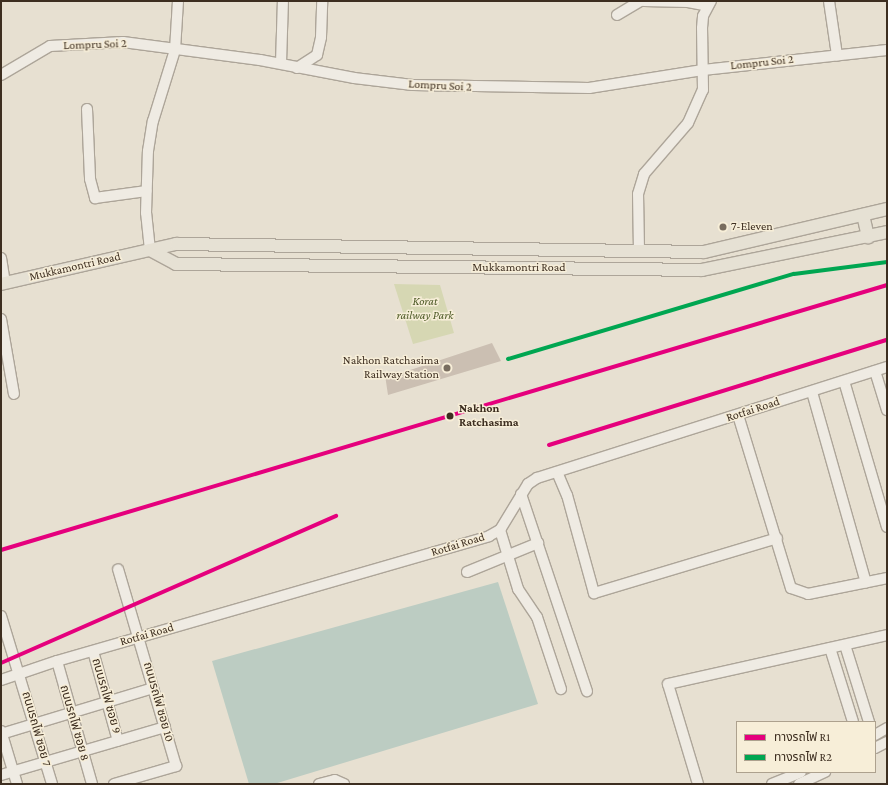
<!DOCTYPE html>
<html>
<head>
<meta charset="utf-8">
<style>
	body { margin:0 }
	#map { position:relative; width:888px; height:785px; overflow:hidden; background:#e7e0d1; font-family:"Crimson Pro","Noto Sans Thai",serif }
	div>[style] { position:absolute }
	.green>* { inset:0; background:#d6d7b3 }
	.water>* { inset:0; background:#bcccc2 }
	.building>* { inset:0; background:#cbbfb2 }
	.roads { filter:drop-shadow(1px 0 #ada599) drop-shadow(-1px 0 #ada599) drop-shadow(0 1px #ada599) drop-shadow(0 -1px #ada599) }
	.minor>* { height:10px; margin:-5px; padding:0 5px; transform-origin:5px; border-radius:5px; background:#efebe3 }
	.major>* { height:12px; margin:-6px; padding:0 6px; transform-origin:6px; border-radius:6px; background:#e6e1d4 }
	.rail-1>* { height:4px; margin:-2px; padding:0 2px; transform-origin:2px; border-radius:2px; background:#e5007d }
	.rail-2>* { height:4px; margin:-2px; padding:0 2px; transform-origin:2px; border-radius:2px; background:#00a651 }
	.dots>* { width:11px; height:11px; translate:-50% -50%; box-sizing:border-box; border:2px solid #f7eed8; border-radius:50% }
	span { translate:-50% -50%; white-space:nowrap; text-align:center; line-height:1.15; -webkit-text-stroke:3px #f7eed8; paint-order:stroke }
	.street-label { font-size:12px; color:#3d2e20 }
	.poi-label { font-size:12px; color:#3d2e20 }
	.left { translate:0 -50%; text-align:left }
	.right { translate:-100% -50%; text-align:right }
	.park-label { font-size:12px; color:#4d5a26; font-style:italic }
	.stop-label { font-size:12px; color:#3d2e20; font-weight:700 }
	.frame { position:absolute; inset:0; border:2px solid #3d2e20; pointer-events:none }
	.legend { position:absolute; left:736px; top:721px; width:140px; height:52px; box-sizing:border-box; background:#f7eed8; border:1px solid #ada18e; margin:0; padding:5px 7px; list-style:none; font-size:12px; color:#3d2e20 }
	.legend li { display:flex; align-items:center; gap:8px; height:20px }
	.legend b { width:20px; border:1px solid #ada18e }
</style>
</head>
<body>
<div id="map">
	<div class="green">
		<i style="clip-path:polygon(394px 284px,440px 285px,454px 333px,413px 344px)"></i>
	</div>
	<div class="water">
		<i style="clip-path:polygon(498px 582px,538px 704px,274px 784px,249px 784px,212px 661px)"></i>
	</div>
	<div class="building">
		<i style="clip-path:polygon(492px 343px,501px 361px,388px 395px,385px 375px,397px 371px,398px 374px)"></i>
	</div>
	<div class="roads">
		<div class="minor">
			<i style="left:644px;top:1px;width:44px;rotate:1.3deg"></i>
			<i style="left:688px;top:2px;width:20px;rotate:11deg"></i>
			<i style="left:829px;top:1px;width:55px;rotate:81.6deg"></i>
			<i style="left:617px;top:15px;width:27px;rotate:-31deg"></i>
			<i style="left:281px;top:63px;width:62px;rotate:-88.2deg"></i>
			<i style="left:297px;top:68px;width:24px;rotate:-33deg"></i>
			<i style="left:317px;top:55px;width:18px;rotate:-77deg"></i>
			<i style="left:321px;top:37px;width:36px;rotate:-88deg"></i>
			<i style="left:1px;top:75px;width:57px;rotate:-30.6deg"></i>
			<i style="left:50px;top:46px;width:73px;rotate:-3.1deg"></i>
			<i style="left:123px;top:42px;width:138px;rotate:7.5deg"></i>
			<i style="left:260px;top:60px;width:96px;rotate:10.8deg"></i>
			<i style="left:354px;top:78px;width:59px;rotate:6.8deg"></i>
			<i style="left:413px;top:85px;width:176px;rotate:1deg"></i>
			<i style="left:589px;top:88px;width:115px;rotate:-9deg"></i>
			<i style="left:703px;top:70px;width:185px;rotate:-6.2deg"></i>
			<i style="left:87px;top:109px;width:70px;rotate:87.5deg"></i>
			<i style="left:90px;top:179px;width:20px;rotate:75deg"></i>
			<i style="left:95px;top:198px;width:52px;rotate:-7.7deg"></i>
			<i style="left:150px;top:250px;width:37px;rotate:-96deg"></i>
			<i style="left:146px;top:213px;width:62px;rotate:-88.2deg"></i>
			<i style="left:148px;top:151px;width:30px;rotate:-81deg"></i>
			<i style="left:153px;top:121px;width:74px;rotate:-72.8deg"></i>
			<i style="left:175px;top:50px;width:49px;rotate:-86.5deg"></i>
			<i style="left:639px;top:250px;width:56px;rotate:-91deg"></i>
			<i style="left:638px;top:194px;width:21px;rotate:-73deg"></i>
			<i style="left:644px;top:174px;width:67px;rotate:-49.2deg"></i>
			<i style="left:688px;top:123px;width:36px;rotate:-66deg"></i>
			<i style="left:703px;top:90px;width:62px;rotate:-90.9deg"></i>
			<i style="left:702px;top:28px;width:12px;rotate:-85deg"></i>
			<i style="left:703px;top:16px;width:17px;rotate:-62deg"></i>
			<i style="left:1px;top:258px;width:25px;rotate:81deg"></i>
			<i style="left:1px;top:319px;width:76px;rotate:80.2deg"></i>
			<i style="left:875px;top:371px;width:41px;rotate:72.9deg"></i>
			<i style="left:844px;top:381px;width:152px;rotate:73.6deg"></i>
			<i style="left:812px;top:392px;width:198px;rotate:74.2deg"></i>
			<i style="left:738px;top:415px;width:181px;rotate:73deg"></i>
			<i style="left:791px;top:588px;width:18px;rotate:19deg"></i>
			<i style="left:808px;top:594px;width:81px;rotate:-11.4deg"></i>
			<i style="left:557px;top:472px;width:25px;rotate:67deg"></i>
			<i style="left:567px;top:495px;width:102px;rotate:74.6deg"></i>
			<i style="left:594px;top:593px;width:191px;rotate:-16.7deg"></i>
			<i style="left:521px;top:494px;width:208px;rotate:71.5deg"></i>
			<i style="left:500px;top:530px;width:62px;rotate:73deg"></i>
			<i style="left:518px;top:589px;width:34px;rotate:56deg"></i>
			<i style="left:537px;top:617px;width:76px;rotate:71.6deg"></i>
			<i style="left:467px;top:572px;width:77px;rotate:-22.2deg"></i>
			<i style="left:1px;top:616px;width:176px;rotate:73.1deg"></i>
			<i style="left:845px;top:645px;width:81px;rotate:72.7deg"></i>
			<i style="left:830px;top:648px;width:77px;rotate:72.7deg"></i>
			<i style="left:93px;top:651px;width:93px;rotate:74.5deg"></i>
			<i style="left:57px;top:661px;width:128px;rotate:74.1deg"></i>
			<i style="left:1px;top:680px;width:59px;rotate:-18.7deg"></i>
			<i style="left:57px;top:661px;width:450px;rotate:-16.1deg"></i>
			<i style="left:489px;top:536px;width:13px;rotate:-29deg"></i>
			<i style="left:500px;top:530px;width:54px;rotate:-58.7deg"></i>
			<i style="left:528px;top:484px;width:11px;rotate:-34deg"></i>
			<i style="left:537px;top:478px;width:367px;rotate:-17.6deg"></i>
			<i style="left:1px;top:731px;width:55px;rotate:73.2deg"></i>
			<i style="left:1px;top:734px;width:159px;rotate:-16.8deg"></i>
			<i style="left:875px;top:735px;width:14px;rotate:-30deg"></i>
			<i style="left:875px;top:748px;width:13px;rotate:-27deg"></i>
			<i style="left:1px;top:775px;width:171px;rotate:-16.3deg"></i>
			<i style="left:114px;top:784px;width:65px;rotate:-16.2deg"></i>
			<i style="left:176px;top:766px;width:205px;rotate:-106.4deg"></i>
			<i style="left:319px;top:784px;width:16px;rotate:-14deg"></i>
			<i style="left:335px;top:780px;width:10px;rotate:24deg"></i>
			<i style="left:698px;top:784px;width:104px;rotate:-106.7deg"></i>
			<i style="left:668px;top:684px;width:224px;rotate:-12.6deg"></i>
			<i style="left:772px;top:784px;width:31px;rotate:-22deg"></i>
			<i style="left:799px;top:784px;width:29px;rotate:-25deg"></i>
		</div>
		<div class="major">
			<i style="left:863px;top:215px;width:23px;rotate:77deg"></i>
			<i style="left:150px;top:250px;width:30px;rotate:28deg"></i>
			<i style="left:176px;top:264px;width:526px;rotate:0.65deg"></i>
			<i style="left:702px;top:270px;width:189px;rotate:-11.6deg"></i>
			<i style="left:1px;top:284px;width:180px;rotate:-12.9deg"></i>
			<i style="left:176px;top:244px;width:528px;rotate:0.87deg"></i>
			<i style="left:704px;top:252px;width:188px;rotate:-13.2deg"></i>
		</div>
	</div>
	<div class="rail-1">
		<i style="left:549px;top:445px;width:354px;rotate:-17.3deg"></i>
		<i style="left:1px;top:550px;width:925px;rotate:-16.65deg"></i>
		<i style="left:1px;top:663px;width:366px;rotate:-23.7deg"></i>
	</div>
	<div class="rail-2">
		<i style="left:508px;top:359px;width:298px;rotate:-16.6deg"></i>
		<i style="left:794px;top:274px;width:94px;rotate:-7.4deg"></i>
	</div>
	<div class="dots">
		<i style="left:723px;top:227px;background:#786c5e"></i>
		<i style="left:447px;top:368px;background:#786c5e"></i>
		<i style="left:450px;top:416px;background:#3d2e20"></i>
	</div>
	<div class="street-label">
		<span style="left:95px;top:45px;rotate:-2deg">Lompru Soi 2</span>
		<span style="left:762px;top:63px;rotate:-6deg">Lompru Soi 2</span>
		<span style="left:440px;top:86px;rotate:3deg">Lompru Soi 2</span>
		<span style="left:75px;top:267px;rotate:-13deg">Mukkamontri Road</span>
		<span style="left:519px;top:268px">Mukkamontri Road</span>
		<span style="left:753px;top:410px;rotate:-18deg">Rotfai Road</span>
		<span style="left:458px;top:545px;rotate:-17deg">Rotfai Road</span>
		<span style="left:147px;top:635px;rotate:-16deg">Rotfai Road</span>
		<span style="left:106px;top:696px;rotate:74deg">ถนนรถไฟ ซอย 9</span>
		<span style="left:158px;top:702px;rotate:74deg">ถนนรถไฟ ซอย 10</span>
		<span style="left:74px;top:723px;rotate:74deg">ถนนรถไฟ ซอย 8</span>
		<span style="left:36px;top:729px;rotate:74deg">ถนนรถไฟ ซอย 7</span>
	</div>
	<div class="poi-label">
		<span class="left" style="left:731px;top:227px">7-Eleven</span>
		<span class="right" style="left:439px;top:368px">Nakhon Ratchasima<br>Railway Station</span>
	</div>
	<div class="park-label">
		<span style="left:425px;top:309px">Korat<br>railway Park</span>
	</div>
	<div class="stop-label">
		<span class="left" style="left:459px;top:416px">Nakhon<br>Ratchasima</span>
	</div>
	<div class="frame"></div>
	<ul class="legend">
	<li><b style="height:5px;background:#e5007d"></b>ทางรถไฟ R1</li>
	<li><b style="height:5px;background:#00a651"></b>ทางรถไฟ R2</li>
	</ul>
</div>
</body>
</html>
